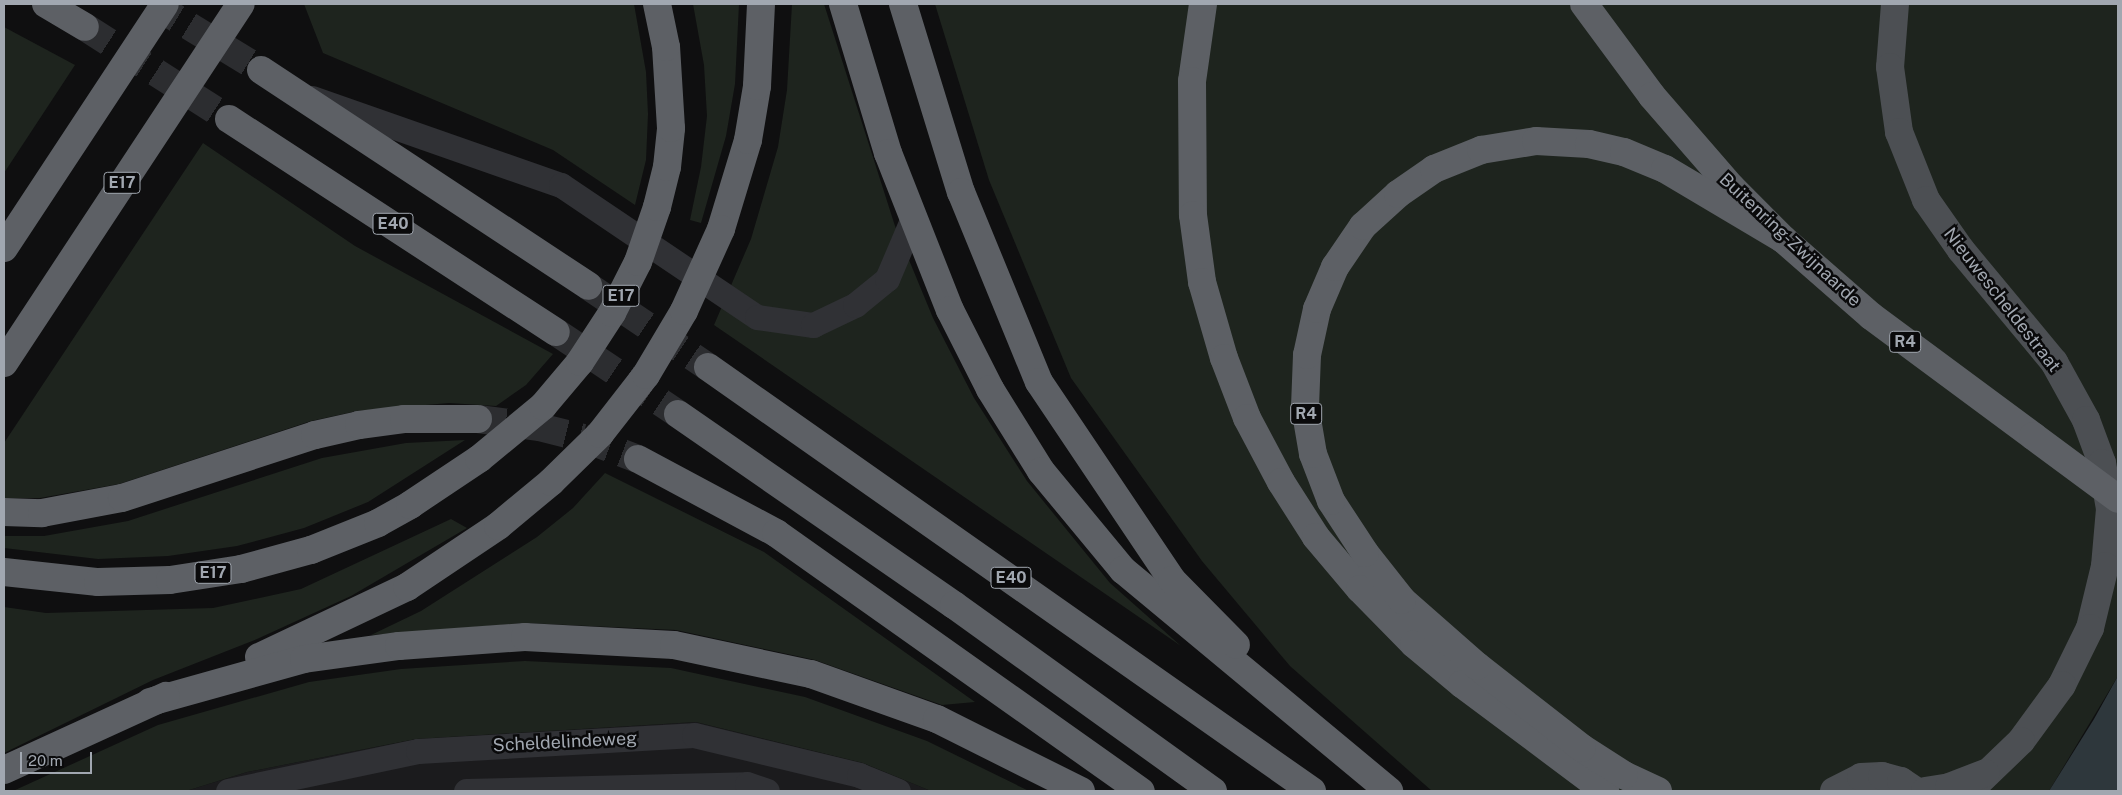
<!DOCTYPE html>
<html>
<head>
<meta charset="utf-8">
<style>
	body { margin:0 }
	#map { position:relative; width:2122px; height:795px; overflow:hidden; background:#0f0f10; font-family:"Public Sans",sans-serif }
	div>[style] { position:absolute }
	.built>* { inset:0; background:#1b1b1d }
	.green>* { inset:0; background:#1e241e }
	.water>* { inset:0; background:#2e373c }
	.highway-tunnel>* { height:28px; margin-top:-14px; transform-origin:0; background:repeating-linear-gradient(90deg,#2c2d30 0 28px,transparent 0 42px) }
	.minor>* { height:25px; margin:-12.5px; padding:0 12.5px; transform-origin:12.5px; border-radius:12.5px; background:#303135 }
	.major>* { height:28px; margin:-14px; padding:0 14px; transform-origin:14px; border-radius:14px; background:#4c4f53 }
	.highway>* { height:28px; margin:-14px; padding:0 14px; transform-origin:14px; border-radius:14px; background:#5d6065 }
	.highway-bridge>* { height:28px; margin:-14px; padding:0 14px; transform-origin:14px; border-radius:14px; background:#5d6065 }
	span { translate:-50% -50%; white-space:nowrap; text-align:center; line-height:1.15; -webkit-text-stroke:5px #0a0a0b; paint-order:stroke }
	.shield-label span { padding:1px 4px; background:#0a0a0b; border:1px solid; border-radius:4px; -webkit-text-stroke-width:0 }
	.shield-label { font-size:16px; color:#a1a7b0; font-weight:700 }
	.street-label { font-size:18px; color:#a1a7b0 }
	.frame { position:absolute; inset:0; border:5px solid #a1a7b0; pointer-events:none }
	.scale { position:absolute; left:20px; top:752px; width:72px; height:22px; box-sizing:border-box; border:2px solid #a1a7b0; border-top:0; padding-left:6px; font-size:15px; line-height:18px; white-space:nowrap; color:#a1a7b0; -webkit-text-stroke:4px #0a0a0b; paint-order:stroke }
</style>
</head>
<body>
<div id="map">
	<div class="built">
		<i style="clip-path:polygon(696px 722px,863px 763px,931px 791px,186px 791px,247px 772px,416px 739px)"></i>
	</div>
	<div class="green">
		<i style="clip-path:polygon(304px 4px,634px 4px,646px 72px,648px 114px,646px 160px,635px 205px,553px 150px,323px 53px)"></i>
		<i style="clip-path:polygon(693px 4px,739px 4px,735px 84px,726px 136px,701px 223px,690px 220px,701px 167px,707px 116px,704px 65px)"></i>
		<i style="clip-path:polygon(792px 4px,824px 4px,895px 226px,933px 318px,974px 398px,1027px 481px,1110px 583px,1181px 646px,714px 325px,751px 239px,778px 147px,787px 90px)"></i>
		<i style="clip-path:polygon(935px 4px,2118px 4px,2118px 676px,2049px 791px,1432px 791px,1290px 666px,1202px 561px,1071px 378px,989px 180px)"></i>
		<i style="clip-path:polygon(4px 27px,75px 65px,4px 173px)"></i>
		<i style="clip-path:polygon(203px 143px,355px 246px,553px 354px,526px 385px,496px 406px,449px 403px,357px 411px,311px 421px,119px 484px,40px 498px,4px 498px,4px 443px)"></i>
		<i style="clip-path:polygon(465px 440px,368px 502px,304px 528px,237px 546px,168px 556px,98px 559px,4px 548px,4px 536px,44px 536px,128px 521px,322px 458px,406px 443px)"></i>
		<i style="clip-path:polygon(605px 473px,764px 552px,975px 702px,942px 705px,815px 660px,676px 630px,525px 623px,371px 635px,421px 611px,537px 537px,573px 508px)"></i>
		<i style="clip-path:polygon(451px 519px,467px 528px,351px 596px,257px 639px,153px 680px,4px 753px,4px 607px,46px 613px,213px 608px,301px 589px)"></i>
		<i style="clip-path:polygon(525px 661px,671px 668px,805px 697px,927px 741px,1029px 791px,931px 791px,863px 763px,696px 722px,416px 739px,247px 772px,186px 791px,13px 791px,158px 725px,309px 682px,401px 669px)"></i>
	</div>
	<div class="water">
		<i style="clip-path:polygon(2118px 676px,2118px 791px,2049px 791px,2094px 719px)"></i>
	</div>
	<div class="highway-tunnel">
		<i style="left:153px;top:4px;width:127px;rotate:31.4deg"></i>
		<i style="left:85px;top:27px;width:171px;rotate:32.6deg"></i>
		<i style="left:588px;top:286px;width:145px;rotate:34deg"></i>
		<i style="left:556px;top:332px;width:147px;rotate:33.9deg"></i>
		<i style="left:478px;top:419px;width:62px;rotate:7.5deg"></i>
		<i style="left:539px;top:427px;width:45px;rotate:14deg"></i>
		<i style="left:583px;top:438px;width:59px;rotate:20.9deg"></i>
	</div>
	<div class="minor">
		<i style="left:312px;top:98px;width:264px;rotate:19.3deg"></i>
		<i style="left:561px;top:185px;width:236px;rotate:34deg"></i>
		<i style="left:757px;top:317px;width:57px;rotate:8.1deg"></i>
		<i style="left:813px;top:325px;width:47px;rotate:-25.5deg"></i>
		<i style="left:855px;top:305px;width:41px;rotate:-39.1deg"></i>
		<i style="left:887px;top:279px;width:64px;rotate:-67deg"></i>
		<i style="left:228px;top:791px;width:194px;rotate:-11.9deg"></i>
		<i style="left:418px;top:751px;width:276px;rotate:-3.3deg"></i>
		<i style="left:694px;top:735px;width:170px;rotate:13.6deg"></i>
		<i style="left:859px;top:775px;width:42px;rotate:22.3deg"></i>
		<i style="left:466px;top:791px;width:281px;rotate:-1.4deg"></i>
		<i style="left:747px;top:784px;width:21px;rotate:19deg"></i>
	</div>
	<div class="major">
		<i style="left:1895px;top:4px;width:63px;rotate:94.5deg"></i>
		<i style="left:1890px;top:67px;width:66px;rotate:82.1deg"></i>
		<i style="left:1899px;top:132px;width:73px;rotate:68.3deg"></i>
		<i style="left:1926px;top:200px;width:61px;rotate:55deg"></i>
		<i style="left:1961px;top:250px;width:146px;rotate:50.3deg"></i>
		<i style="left:2054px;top:362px;width:66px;rotate:61.1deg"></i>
		<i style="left:2086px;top:420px;width:46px;rotate:69.6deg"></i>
		<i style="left:2102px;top:463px;width:47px;rotate:80.1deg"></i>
		<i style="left:2110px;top:509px;width:57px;rotate:95deg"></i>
		<i style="left:2105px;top:566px;width:64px;rotate:103.6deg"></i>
		<i style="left:2090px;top:628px;width:64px;rotate:116.2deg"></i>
		<i style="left:2062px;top:685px;width:69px;rotate:126.2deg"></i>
		<i style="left:2021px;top:741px;width:72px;rotate:136.1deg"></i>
		<i style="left:1834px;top:791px;width:30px;rotate:-27deg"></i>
		<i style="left:1861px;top:777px;width:21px;rotate:-3deg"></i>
		<i style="left:1882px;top:776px;width:20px;rotate:15deg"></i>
		<i style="left:1901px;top:781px;width:18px;rotate:34deg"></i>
		<i style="left:1925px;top:791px;width:24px;rotate:-9deg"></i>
		<i style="left:1949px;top:787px;width:39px;rotate:-21deg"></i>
	</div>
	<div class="highway">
		<i style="left:46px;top:4px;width:45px;rotate:30.5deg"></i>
		<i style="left:843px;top:4px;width:156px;rotate:73.2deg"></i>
		<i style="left:888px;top:153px;width:169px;rotate:68.5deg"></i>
		<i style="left:950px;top:310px;width:89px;rotate:63.1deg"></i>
		<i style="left:990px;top:389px;width:97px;rotate:58.1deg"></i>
		<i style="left:1041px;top:471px;width:129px;rotate:50.4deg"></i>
		<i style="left:1123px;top:570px;width:346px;rotate:39.7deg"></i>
		<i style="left:903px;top:4px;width:197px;rotate:72.9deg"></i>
		<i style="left:961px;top:192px;width:205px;rotate:67.7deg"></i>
		<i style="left:1039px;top:382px;width:239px;rotate:56.1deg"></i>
		<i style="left:1172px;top:580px;width:91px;rotate:45.4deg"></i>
		<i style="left:1203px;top:4px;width:78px;rotate:98.1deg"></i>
		<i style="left:1192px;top:81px;width:134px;rotate:89.6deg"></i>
		<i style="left:1193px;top:215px;width:68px;rotate:82.3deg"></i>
		<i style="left:1202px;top:282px;width:79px;rotate:73.9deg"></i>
		<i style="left:1224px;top:358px;width:64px;rotate:69deg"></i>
		<i style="left:1247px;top:418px;width:72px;rotate:62deg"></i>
		<i style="left:1281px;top:482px;width:65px;rotate:57.5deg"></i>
		<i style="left:1316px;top:537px;width:68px;rotate:49.8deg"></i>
		<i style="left:1360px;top:589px;width:77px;rotate:45.5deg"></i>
		<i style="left:1414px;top:644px;width:62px;rotate:39.8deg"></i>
		<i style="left:1462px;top:684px;width:179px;rotate:36.8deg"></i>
		<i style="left:1584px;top:4px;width:114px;rotate:53.5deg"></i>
		<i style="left:1652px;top:96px;width:121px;rotate:49deg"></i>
		<i style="left:1731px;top:187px;width:74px;rotate:45deg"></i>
		<i style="left:1783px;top:239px;width:117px;rotate:41.2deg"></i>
		<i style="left:1871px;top:316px;width:202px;rotate:36.5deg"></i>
		<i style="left:261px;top:70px;width:392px;rotate:33.4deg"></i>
		<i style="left:229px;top:119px;width:390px;rotate:33.1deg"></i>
		<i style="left:721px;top:229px;width:93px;rotate:-73.1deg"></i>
		<i style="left:748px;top:140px;width:55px;rotate:-80.5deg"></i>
		<i style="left:757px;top:86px;width:82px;rotate:-87.2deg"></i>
		<i style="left:708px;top:367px;width:738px;rotate:35.07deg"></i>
		<i style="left:678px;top:414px;width:336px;rotate:34.7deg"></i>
		<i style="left:954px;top:605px;width:319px;rotate:35.7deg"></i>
		<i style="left:638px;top:459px;width:157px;rotate:28.2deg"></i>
		<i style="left:776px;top:533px;width:447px;rotate:35.3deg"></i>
		<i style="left:4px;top:512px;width:38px;rotate:2deg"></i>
		<i style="left:42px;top:513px;width:81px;rotate:-10.6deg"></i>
		<i style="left:122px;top:498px;width:203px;rotate:-18.1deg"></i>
		<i style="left:315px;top:435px;width:45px;rotate:-12.8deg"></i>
		<i style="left:359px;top:425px;width:45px;rotate:-7.6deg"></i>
		<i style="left:404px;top:419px;width:74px"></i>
		<i style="left:4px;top:572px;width:95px;rotate:6.1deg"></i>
		<i style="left:98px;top:582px;width:72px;rotate:-1.6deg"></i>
		<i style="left:170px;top:580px;width:72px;rotate:-8.8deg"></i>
		<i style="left:241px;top:569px;width:73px;rotate:-15.2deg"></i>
		<i style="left:311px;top:550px;width:72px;rotate:-21.9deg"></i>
		<i style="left:378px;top:523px;width:37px;rotate:-29deg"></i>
		<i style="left:259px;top:657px;width:164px;rotate:-25.3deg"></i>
		<i style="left:407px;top:587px;width:110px;rotate:-33.8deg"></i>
		<i style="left:150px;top:702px;width:160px;rotate:-15.6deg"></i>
		<i style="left:304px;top:659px;width:96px;rotate:-7.8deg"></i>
		<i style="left:399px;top:646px;width:126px;rotate:-4.1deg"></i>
		<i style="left:525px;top:637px;width:149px;rotate:3.1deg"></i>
		<i style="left:674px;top:645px;width:140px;rotate:12deg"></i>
		<i style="left:811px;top:674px;width:134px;rotate:19.7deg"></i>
		<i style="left:937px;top:719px;width:161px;rotate:26.6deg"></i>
		<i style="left:4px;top:770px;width:178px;rotate:-24.6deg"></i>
		<i style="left:1658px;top:791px;width:38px;rotate:-155deg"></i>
		<i style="left:1624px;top:775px;width:50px;rotate:-147.3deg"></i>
		<i style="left:1582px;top:748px;width:133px;rotate:-142deg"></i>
		<i style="left:1477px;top:666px;width:100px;rotate:-138.7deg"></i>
		<i style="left:1402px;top:600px;width:60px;rotate:-128.2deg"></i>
		<i style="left:1365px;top:553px;width:62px;rotate:-123.2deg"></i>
		<i style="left:1331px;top:501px;width:50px;rotate:-111deg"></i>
		<i style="left:1313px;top:454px;width:48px;rotate:-99.7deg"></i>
		<i style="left:1305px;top:407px;width:52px;rotate:-87.8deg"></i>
		<i style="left:1307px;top:355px;width:47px;rotate:-77.7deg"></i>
		<i style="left:1317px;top:309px;width:46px;rotate:-66.8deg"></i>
		<i style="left:1335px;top:267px;width:50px;rotate:-55.7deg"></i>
		<i style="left:1363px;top:226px;width:47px;rotate:-42.4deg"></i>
		<i style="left:1398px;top:194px;width:44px;rotate:-34.8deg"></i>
		<i style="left:1434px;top:169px;width:51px;rotate:-22deg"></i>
		<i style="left:1481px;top:150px;width:56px;rotate:-9.3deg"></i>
		<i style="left:1536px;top:141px;width:53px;rotate:3.2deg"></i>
		<i style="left:1589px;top:144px;width:36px;rotate:13deg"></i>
		<i style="left:1624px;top:152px;width:44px;rotate:22.5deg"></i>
		<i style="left:1665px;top:169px;width:137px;rotate:30.7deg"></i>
	</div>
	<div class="highway-bridge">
		<i style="left:4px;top:248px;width:292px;rotate:-56.6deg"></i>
		<i style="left:4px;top:363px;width:430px;rotate:-56.6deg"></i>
		<i style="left:2033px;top:436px;width:106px;rotate:36.5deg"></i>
		<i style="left:410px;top:505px;width:83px;rotate:-33.7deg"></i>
		<i style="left:479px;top:459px;width:83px;rotate:-39.6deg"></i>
		<i style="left:543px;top:406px;width:57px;rotate:-49.9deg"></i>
		<i style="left:580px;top:362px;width:59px;rotate:-56.9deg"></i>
		<i style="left:612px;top:313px;width:57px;rotate:-63deg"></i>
		<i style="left:638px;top:262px;width:58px;rotate:-70.9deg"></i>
		<i style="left:657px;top:207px;width:41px;rotate:-76deg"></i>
		<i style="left:667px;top:167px;width:39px;rotate:-84deg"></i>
		<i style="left:671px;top:128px;width:81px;rotate:-93.5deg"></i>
		<i style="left:666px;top:47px;width:44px;rotate:-101.8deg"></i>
		<i style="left:498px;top:526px;width:69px;rotate:-39.7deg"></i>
		<i style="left:551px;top:482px;width:69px;rotate:-44.4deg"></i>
		<i style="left:600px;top:434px;width:75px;rotate:-52.1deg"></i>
		<i style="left:646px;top:375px;width:74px;rotate:-59.3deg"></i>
		<i style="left:684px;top:311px;width:90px;rotate:-65.7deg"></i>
	</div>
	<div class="shield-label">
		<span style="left:122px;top:183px">E17</span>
		<span style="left:393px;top:224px">E40</span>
		<span style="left:621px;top:296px">E17</span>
		<span style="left:1905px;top:342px">R4</span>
		<span style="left:1306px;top:414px">R4</span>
		<span style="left:213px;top:573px">E17</span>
		<span style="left:1011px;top:578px">E40</span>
	</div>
	<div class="street-label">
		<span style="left:1790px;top:240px;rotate:43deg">Buitenring-Zwijnaarde</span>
		<span style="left:2002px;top:300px;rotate:52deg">Nieuwescheldestraat</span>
		<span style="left:565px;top:742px;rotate:-3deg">Scheldelindeweg</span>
	</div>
	<div class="frame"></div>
	<div class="scale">20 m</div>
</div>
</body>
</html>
